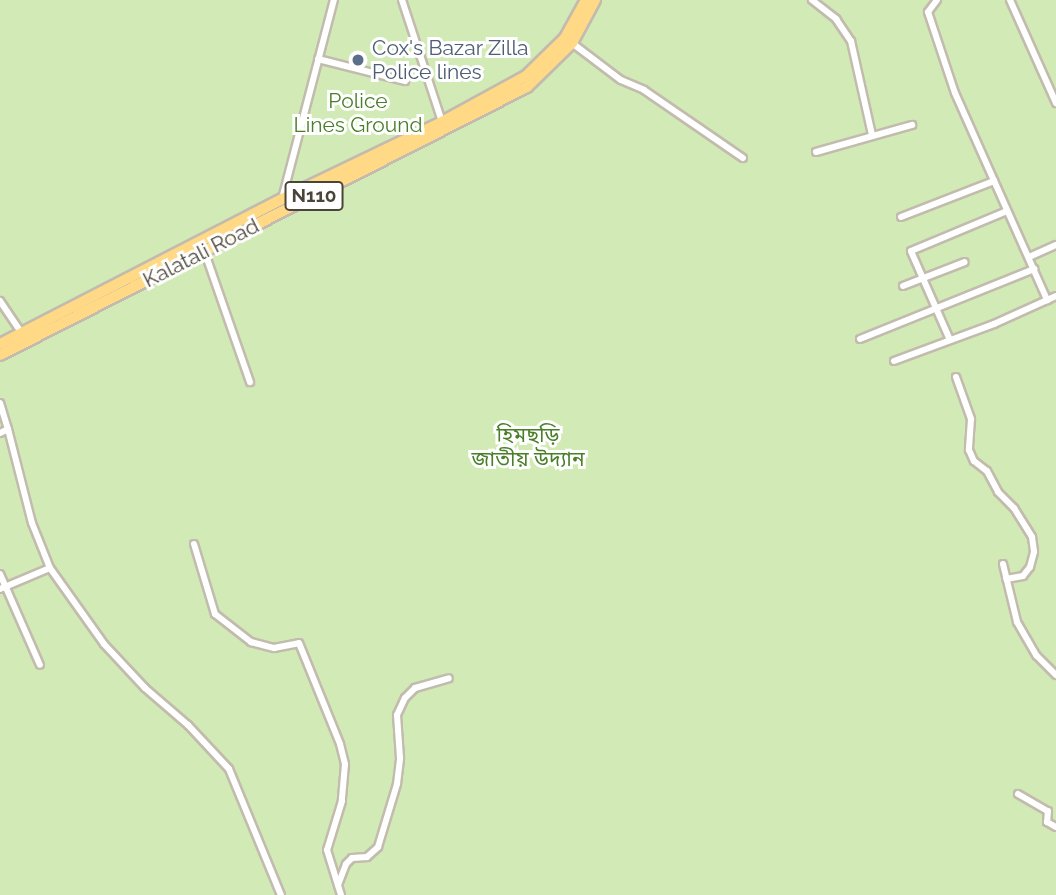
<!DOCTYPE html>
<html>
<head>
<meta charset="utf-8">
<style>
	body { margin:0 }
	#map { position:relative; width:1056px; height:895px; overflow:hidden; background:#f6f3ec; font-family:Raleway,"Noto Sans Bengali",sans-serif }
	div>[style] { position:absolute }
	.green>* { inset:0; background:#d2eab5 }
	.roads { filter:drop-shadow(2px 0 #c2bbae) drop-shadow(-2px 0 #c2bbae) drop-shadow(0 2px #c2bbae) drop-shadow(0 -2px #c2bbae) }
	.minor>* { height:6px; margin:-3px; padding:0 3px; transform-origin:3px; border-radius:3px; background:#fff }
	.trunk>* { height:10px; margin:-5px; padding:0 5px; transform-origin:5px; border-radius:5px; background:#ffd985 }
	.dots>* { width:19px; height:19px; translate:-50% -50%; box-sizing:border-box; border:4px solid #fff; border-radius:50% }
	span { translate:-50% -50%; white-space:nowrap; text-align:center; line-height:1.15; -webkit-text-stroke:6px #fff; paint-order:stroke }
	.shield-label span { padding:2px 5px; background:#fff; border:2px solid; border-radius:5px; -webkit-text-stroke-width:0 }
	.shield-label { font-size:19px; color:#4b4439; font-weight:700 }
	.service-label { font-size:21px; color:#4e5e75 }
	.left { translate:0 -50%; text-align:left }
	.park-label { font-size:21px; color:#4a7f2a }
	.street-label { font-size:21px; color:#4b4439 }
</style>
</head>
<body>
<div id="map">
	<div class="green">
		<i style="clip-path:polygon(0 0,1056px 0,1056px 895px,0 895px)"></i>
	</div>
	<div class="roads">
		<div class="minor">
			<i style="left:402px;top:0;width:128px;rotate:71.8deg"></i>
			<i style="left:812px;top:0;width:31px;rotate:38deg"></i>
			<i style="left:836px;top:19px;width:27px;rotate:56deg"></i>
			<i style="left:851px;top:41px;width:96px;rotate:77.4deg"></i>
			<i style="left:937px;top:0;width:15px;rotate:127deg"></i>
			<i style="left:928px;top:12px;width:85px;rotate:71.6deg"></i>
			<i style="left:955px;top:93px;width:227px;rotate:66deg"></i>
			<i style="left:1010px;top:0;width:113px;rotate:65.9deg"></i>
			<i style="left:572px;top:43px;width:61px;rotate:37.1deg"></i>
			<i style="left:621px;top:80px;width:25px;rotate:23deg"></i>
			<i style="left:644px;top:90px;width:120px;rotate:34.5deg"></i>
			<i style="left:318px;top:59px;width:90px;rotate:14.2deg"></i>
			<i style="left:816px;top:152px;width:100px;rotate:-15.7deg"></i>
			<i style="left:282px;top:199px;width:206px;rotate:-75.4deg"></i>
			<i style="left:901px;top:217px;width:100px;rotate:-21.2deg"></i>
			<i style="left:204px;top:250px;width:140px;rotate:70.8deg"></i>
			<i style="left:1029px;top:257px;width:30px;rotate:-24deg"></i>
			<i style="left:903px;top:286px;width:66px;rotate:-21.2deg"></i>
			<i style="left:0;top:301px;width:40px;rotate:56deg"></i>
			<i style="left:860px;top:339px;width:188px;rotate:-21.9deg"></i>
			<i style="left:950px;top:340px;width:97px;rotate:-113.7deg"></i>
			<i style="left:911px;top:251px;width:104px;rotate:-22.6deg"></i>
			<i style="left:894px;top:361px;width:107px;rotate:-20.3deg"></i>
			<i style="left:994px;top:324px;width:68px;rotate:-24.3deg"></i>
			<i style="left:956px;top:377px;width:45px;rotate:70.3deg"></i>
			<i style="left:971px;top:419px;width:31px;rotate:94deg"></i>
			<i style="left:969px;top:450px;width:12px;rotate:66deg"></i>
			<i style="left:974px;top:461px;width:16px;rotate:38deg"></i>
			<i style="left:987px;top:471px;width:24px;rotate:62deg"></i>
			<i style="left:998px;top:492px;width:23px;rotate:45deg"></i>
			<i style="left:1014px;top:508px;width:34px;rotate:58deg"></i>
			<i style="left:1032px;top:537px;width:15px;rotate:82deg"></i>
			<i style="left:1034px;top:552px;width:16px;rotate:105deg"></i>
			<i style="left:1030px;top:567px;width:11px;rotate:128deg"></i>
			<i style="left:1023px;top:576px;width:17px;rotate:170deg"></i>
			<i style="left:0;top:403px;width:27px;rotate:73deg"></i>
			<i style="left:8px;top:429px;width:9px;rotate:153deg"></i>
			<i style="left:8px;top:429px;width:97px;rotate:75.7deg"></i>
			<i style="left:32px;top:523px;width:48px;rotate:68.2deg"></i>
			<i style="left:50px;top:568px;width:93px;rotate:54.6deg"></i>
			<i style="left:104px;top:644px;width:60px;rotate:47deg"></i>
			<i style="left:145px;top:688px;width:57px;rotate:40.7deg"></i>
			<i style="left:188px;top:725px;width:60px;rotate:47deg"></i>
			<i style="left:229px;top:769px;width:136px;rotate:67.6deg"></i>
			<i style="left:194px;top:544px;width:73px;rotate:73.3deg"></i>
			<i style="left:215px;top:614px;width:46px;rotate:37.9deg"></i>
			<i style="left:251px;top:642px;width:24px;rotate:15deg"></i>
			<i style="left:274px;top:648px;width:25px;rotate:-11deg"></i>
			<i style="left:299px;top:643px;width:109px;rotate:67.9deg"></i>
			<i style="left:340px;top:744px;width:21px;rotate:76deg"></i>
			<i style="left:345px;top:764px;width:37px;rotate:95deg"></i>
			<i style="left:342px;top:801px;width:51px;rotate:107deg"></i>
			<i style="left:327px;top:850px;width:47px;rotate:72.7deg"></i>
			<i style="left:1003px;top:564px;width:60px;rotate:76.4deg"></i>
			<i style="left:1017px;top:622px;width:39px;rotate:60deg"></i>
			<i style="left:1037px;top:656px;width:27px;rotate:45deg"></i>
			<i style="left:0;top:574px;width:99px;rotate:66.3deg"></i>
			<i style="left:0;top:589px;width:54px;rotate:-22.8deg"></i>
			<i style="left:1018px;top:794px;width:34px;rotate:30deg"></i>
			<i style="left:1048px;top:811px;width:11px;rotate:95deg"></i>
			<i style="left:1047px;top:822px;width:10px;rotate:29deg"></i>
			<i style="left:338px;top:885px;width:22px;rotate:-69deg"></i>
			<i style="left:346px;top:864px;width:8px;rotate:-45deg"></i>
			<i style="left:352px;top:858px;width:15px;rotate:-4deg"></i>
			<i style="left:367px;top:857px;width:15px;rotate:-42deg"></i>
			<i style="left:378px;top:847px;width:66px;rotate:-73.2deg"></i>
			<i style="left:397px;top:784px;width:26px;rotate:-83deg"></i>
			<i style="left:400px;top:758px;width:43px;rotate:-94deg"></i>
			<i style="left:397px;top:715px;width:19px;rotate:-65deg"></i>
			<i style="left:405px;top:698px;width:14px;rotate:-45deg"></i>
			<i style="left:415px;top:688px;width:35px;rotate:-16deg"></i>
		</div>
		<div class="trunk">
			<i style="left:0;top:344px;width:317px;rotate:-27.2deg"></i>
			<i style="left:282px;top:199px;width:178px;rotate:-25.7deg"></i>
			<i style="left:442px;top:122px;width:96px;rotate:-28.7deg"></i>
			<i style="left:526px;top:76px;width:54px;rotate:-44.3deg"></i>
			<i style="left:565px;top:38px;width:43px;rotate:-61.1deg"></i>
			<i style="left:0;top:355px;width:591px;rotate:-26.96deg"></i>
			<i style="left:527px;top:87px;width:63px;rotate:-44.4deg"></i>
			<i style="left:572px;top:43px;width:49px;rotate:-61.9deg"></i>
		</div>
	</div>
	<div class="dots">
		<i style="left:358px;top:60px;background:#5c6f8a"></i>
	</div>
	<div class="shield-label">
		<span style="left:314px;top:196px">N110</span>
	</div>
	<div class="service-label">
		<span class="left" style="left:372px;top:60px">Cox's Bazar Zilla<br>Police lines</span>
	</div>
	<div class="park-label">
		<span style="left:358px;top:113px">Police<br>Lines Ground</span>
		<span style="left:528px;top:447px">হিমছড়ি<br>জাতীয় উদ্যান</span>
	</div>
	<div class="street-label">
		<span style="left:201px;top:253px;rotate:-27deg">Kalatali Road</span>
	</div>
</div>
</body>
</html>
